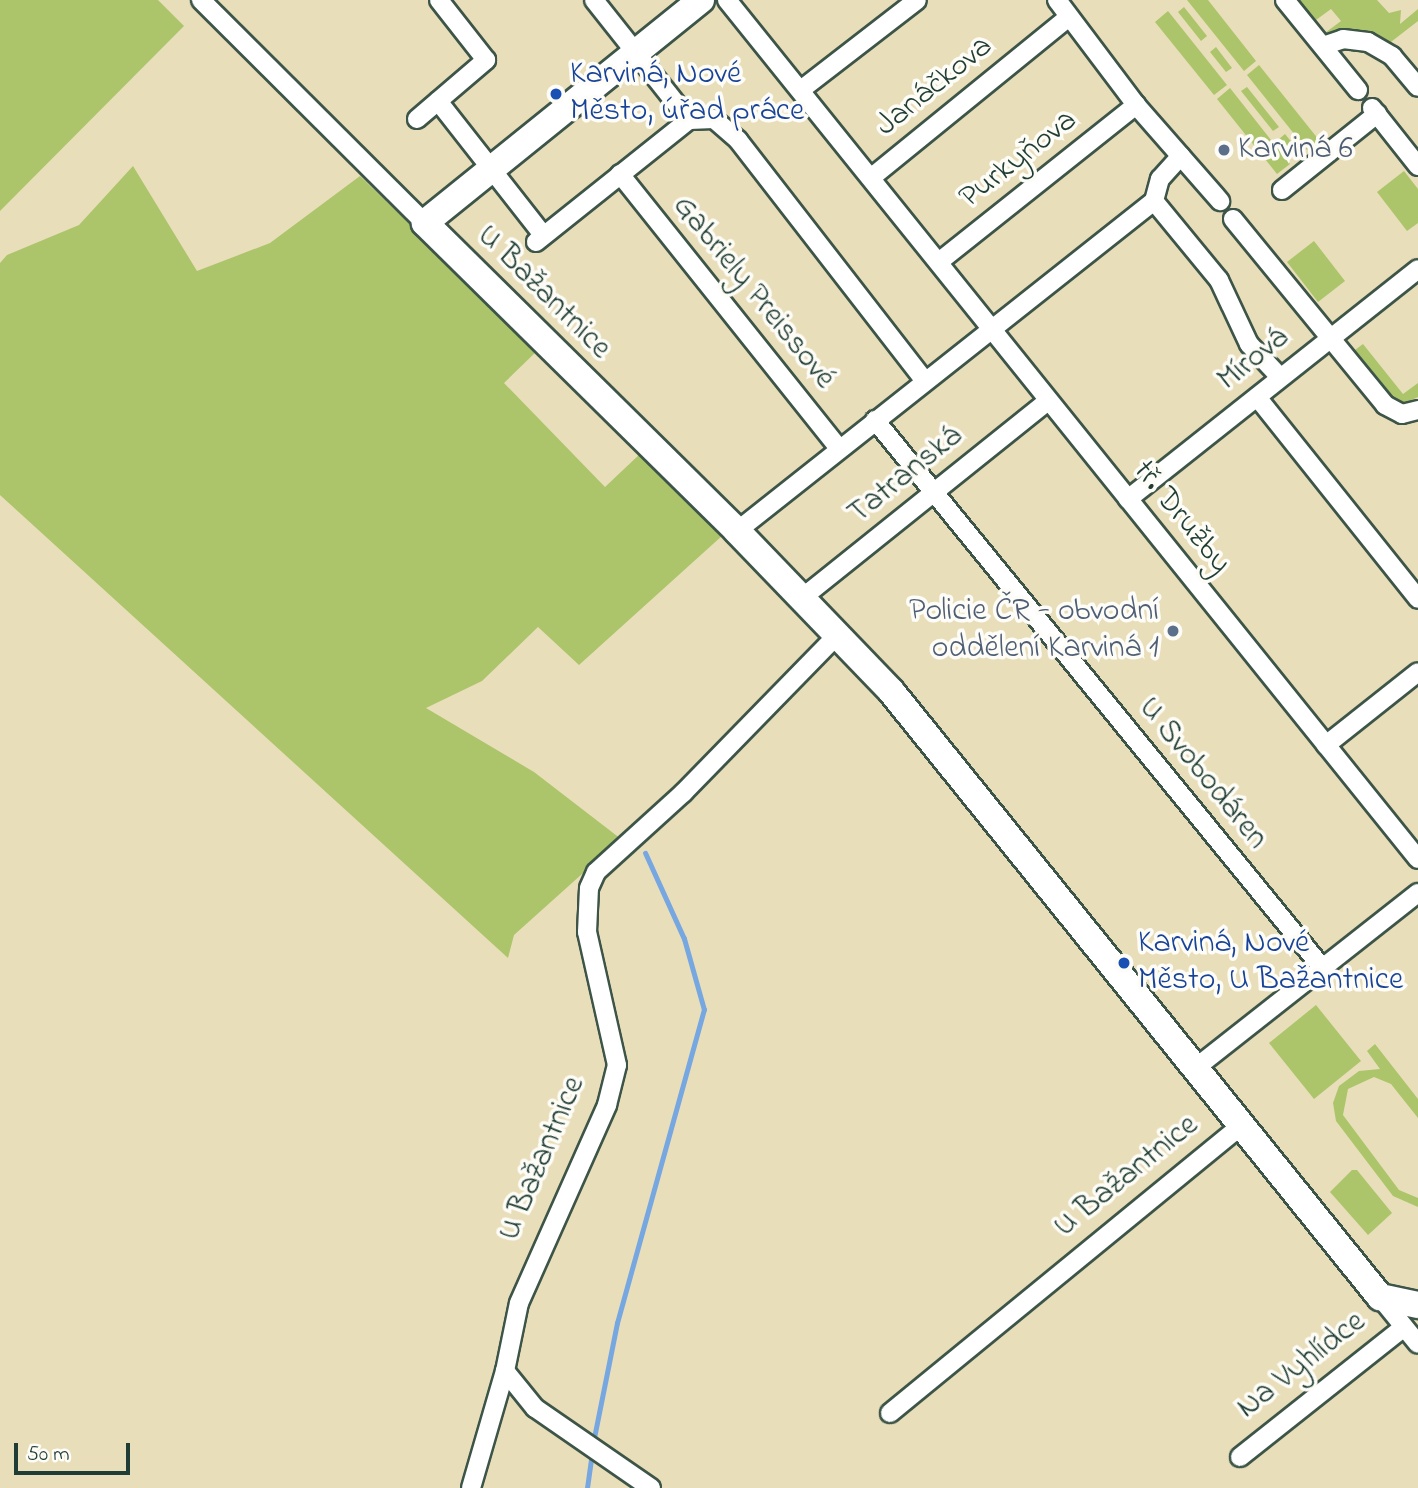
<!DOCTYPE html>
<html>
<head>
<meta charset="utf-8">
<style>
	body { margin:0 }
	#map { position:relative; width:1418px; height:1488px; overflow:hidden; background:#e9deba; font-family:"Indie Flower",sans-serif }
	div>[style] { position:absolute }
	.green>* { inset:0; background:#acc56a }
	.stream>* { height:4.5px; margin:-2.25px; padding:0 2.25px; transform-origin:2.25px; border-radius:2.25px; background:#76a7e1 }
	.roads { filter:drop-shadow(2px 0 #3d5548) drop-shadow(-2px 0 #3d5548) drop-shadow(0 2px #3d5548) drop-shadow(0 -2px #3d5548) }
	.street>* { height:18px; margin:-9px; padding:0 9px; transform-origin:9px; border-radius:9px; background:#fff }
	.secondary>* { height:26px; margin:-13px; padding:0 13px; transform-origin:13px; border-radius:13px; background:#fff }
	.dots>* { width:19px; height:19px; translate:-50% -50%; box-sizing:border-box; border:4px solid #fdfcf7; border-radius:50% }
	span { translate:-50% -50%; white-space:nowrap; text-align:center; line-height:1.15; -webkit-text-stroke:7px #fdfcf7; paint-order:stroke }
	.transit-label { font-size:32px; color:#164399 }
	.left { translate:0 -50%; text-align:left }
	.street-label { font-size:32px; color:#1f3d34 }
	.service-label { font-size:32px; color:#4e5e75 }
	.right { translate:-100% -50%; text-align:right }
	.scale { position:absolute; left:14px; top:1443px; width:116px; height:32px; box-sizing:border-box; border:4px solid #1f3d34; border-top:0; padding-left:9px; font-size:21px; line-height:24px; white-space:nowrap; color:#1f3d34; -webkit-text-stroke:5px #fdfcf7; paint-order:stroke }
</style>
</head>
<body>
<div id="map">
	<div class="green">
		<i style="clip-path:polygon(0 0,158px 0,184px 26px,0 211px)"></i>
		<i style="clip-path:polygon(1187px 0,1208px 0,1256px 61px,1244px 71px)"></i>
		<i style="clip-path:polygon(1299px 0,1377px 0,1389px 13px,1401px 10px,1400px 24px,1418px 9px,1418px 21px,1387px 45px,1331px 36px,1325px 33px,1341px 21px,1331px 9px,1316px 20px)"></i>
		<i style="clip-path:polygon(1184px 7px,1207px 36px,1201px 41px,1178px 12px)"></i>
		<i style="clip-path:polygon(1168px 11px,1227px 85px,1214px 95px,1155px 22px)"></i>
		<i style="clip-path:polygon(1216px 47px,1232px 68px,1226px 72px,1210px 52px)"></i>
		<i style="clip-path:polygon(1259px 65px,1319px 140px,1307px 150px,1247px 75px)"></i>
		<i style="clip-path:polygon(1247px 87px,1279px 127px,1273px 131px,1241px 91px)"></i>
		<i style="clip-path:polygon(1230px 88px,1290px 164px,1277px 174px,1217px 99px)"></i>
		<i style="clip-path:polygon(1285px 134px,1302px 155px,1296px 160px,1279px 139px)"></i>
		<i style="clip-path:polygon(133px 166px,197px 271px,270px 243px,360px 176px,539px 349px,504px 383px,605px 487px,641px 453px,723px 535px,579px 665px,538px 627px,482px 681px,426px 708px,534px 772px,621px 839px,514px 935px,508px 958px,0 495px,0 263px,7px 255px,79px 225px)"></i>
		<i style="clip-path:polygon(1404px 171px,1418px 189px,1418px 223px,1407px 231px,1377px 192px)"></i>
		<i style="clip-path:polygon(1314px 241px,1345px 281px,1318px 302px,1287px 262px)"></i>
		<i style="clip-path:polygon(1363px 344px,1403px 394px,1418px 383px,1418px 397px,1405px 403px,1396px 400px,1355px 350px)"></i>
		<i style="clip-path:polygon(1316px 1005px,1361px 1061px,1314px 1099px,1269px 1043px)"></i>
		<i style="clip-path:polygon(1375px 1044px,1418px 1099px,1418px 1118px,1391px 1084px,1374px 1077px,1348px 1089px,1343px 1115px,1399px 1190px,1418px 1198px,1418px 1207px,1393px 1196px,1336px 1121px,1333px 1103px,1339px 1086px,1359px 1071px,1380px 1069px,1367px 1051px)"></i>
		<i style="clip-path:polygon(1352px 1170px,1357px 1170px,1392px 1213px,1368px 1235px,1330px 1192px)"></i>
	</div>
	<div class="stream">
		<i style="left:593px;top:1443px;width:122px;rotate:-78.7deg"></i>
		<i style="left:617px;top:1323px;width:325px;rotate:-74.5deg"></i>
		<i style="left:704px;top:1010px;width:74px;rotate:-105.7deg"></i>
		<i style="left:684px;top:939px;width:94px;rotate:-114.4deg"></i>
		<i style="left:587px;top:1488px;width:37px;rotate:-82deg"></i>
	</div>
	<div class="roads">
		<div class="street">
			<i style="left:201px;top:0;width:316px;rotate:44.9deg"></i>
			<i style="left:594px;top:0;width:153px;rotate:51.6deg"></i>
			<i style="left:727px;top:0;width:1102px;rotate:51.19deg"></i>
			<i style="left:1057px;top:0;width:131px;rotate:53deg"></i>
			<i style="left:1136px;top:105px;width:128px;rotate:48.8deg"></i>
			<i style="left:1285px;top:0;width:116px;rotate:51deg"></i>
			<i style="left:1323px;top:46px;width:21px;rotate:-19deg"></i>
			<i style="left:1343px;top:39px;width:25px;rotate:7deg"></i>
			<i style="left:1368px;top:42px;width:28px;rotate:30deg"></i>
			<i style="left:1392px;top:56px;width:40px;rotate:50deg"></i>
			<i style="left:802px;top:89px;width:145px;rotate:-37.7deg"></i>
			<i style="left:438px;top:101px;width:170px;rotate:51.9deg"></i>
			<i style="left:1372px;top:108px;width:74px;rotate:51.6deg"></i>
			<i style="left:417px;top:119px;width:91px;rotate:-40.5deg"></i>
			<i style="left:486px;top:60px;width:76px;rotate:-128.1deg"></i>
			<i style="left:689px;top:120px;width:25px;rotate:-2deg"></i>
			<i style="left:714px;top:119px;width:32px;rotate:41deg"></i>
			<i style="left:738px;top:140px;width:304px;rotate:52.2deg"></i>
			<i style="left:620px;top:174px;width:351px;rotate:51.4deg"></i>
			<i style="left:872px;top:177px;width:254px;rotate:-39.1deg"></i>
			<i style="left:1282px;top:190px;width:122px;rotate:-38.7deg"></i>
			<i style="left:1154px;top:201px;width:102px;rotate:50.6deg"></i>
			<i style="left:1219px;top:280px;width:71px;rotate:64.9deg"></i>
			<i style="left:1249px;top:344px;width:44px;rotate:46.8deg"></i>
			<i style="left:1154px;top:201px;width:23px;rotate:-75deg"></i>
			<i style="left:1160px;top:179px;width:31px;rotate:-48deg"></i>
			<i style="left:1233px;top:219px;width:240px;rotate:50.7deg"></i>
			<i style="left:1385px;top:405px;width:19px;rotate:28deg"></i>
			<i style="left:1402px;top:414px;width:16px;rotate:-14deg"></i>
			<i style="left:536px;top:242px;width:196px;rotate:-38.6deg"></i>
			<i style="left:940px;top:261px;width:251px;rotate:-38.5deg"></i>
			<i style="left:1257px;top:397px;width:258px;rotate:51.4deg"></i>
			<i style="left:875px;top:420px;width:710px;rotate:50.77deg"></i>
			<i style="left:1128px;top:499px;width:370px;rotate:-38.4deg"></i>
			<i style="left:737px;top:531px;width:532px;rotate:-38.36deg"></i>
			<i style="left:802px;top:598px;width:315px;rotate:-38.7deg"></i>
			<i style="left:1326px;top:745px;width:117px;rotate:-38.4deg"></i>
			<i style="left:1198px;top:1066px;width:280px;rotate:-38.2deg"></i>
			<i style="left:1380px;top:1297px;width:60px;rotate:51deg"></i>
			<i style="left:890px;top:1413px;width:456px;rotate:-39.3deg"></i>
			<i style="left:1240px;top:1457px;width:209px;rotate:-38.4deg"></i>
			<i style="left:471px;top:1488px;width:122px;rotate:-73.8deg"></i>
			<i style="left:651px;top:1488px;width:141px;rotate:-145.4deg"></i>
			<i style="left:535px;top:1408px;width:48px;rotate:-129deg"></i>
			<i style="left:505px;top:1371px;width:69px;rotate:-78.4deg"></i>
			<i style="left:519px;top:1303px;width:217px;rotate:-66deg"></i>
			<i style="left:607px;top:1105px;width:41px;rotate:-76deg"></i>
			<i style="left:617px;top:1065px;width:136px;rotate:-102.7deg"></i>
			<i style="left:587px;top:932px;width:44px;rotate:-87.4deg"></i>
			<i style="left:589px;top:888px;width:17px;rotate:-66deg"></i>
			<i style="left:596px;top:872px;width:118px;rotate:-42.2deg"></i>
			<i style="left:683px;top:793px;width:222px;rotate:-45.7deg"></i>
		</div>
		<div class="secondary">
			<i style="left:701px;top:0;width:355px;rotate:141.1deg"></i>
			<i style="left:425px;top:223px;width:438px;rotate:44.6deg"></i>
			<i style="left:737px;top:531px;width:222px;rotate:46.1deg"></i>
			<i style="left:891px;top:691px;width:779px;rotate:51.1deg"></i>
			<i style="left:1380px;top:1297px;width:39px;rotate:12deg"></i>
		</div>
	</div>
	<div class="dots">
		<i style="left:556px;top:94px;background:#1a4fb4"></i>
		<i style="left:1224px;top:150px;background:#5c6f8a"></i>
		<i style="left:1173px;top:631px;background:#5c6f8a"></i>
		<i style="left:1124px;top:963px;background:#1a4fb4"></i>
	</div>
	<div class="transit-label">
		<span class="left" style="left:570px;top:94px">Karviná, Nové<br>Město, úřad práce</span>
		<span class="left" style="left:1138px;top:963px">Karviná, Nové<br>Město, U Bažantnice</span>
	</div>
	<div class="street-label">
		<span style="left:935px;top:87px;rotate:-39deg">Janáčkova</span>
		<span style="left:1019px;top:160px;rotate:-38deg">Purkyňova</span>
		<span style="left:543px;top:293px;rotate:45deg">U Bažantnice</span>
		<span style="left:753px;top:293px;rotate:51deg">Gabriely Preissové</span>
		<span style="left:1254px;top:360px;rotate:-39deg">Mírová</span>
		<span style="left:906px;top:476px;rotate:-39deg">Tatranská</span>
		<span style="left:1181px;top:518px;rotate:51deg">tř. Družby</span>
		<span style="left:1202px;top:774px;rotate:51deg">U Svobodáren</span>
		<span style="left:543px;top:1159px;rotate:-67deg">U Bažantnice</span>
		<span style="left:1127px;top:1177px;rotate:-39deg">U Bažantnice</span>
		<span style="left:1302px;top:1366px;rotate:-38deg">Na Vyhlídce</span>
	</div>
	<div class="service-label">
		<span class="left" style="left:1238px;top:150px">Karviná 6</span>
		<span class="right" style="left:1159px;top:631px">Policie ČR - obvodní<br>oddělení Karviná 1</span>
	</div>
	<div class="scale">50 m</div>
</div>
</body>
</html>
